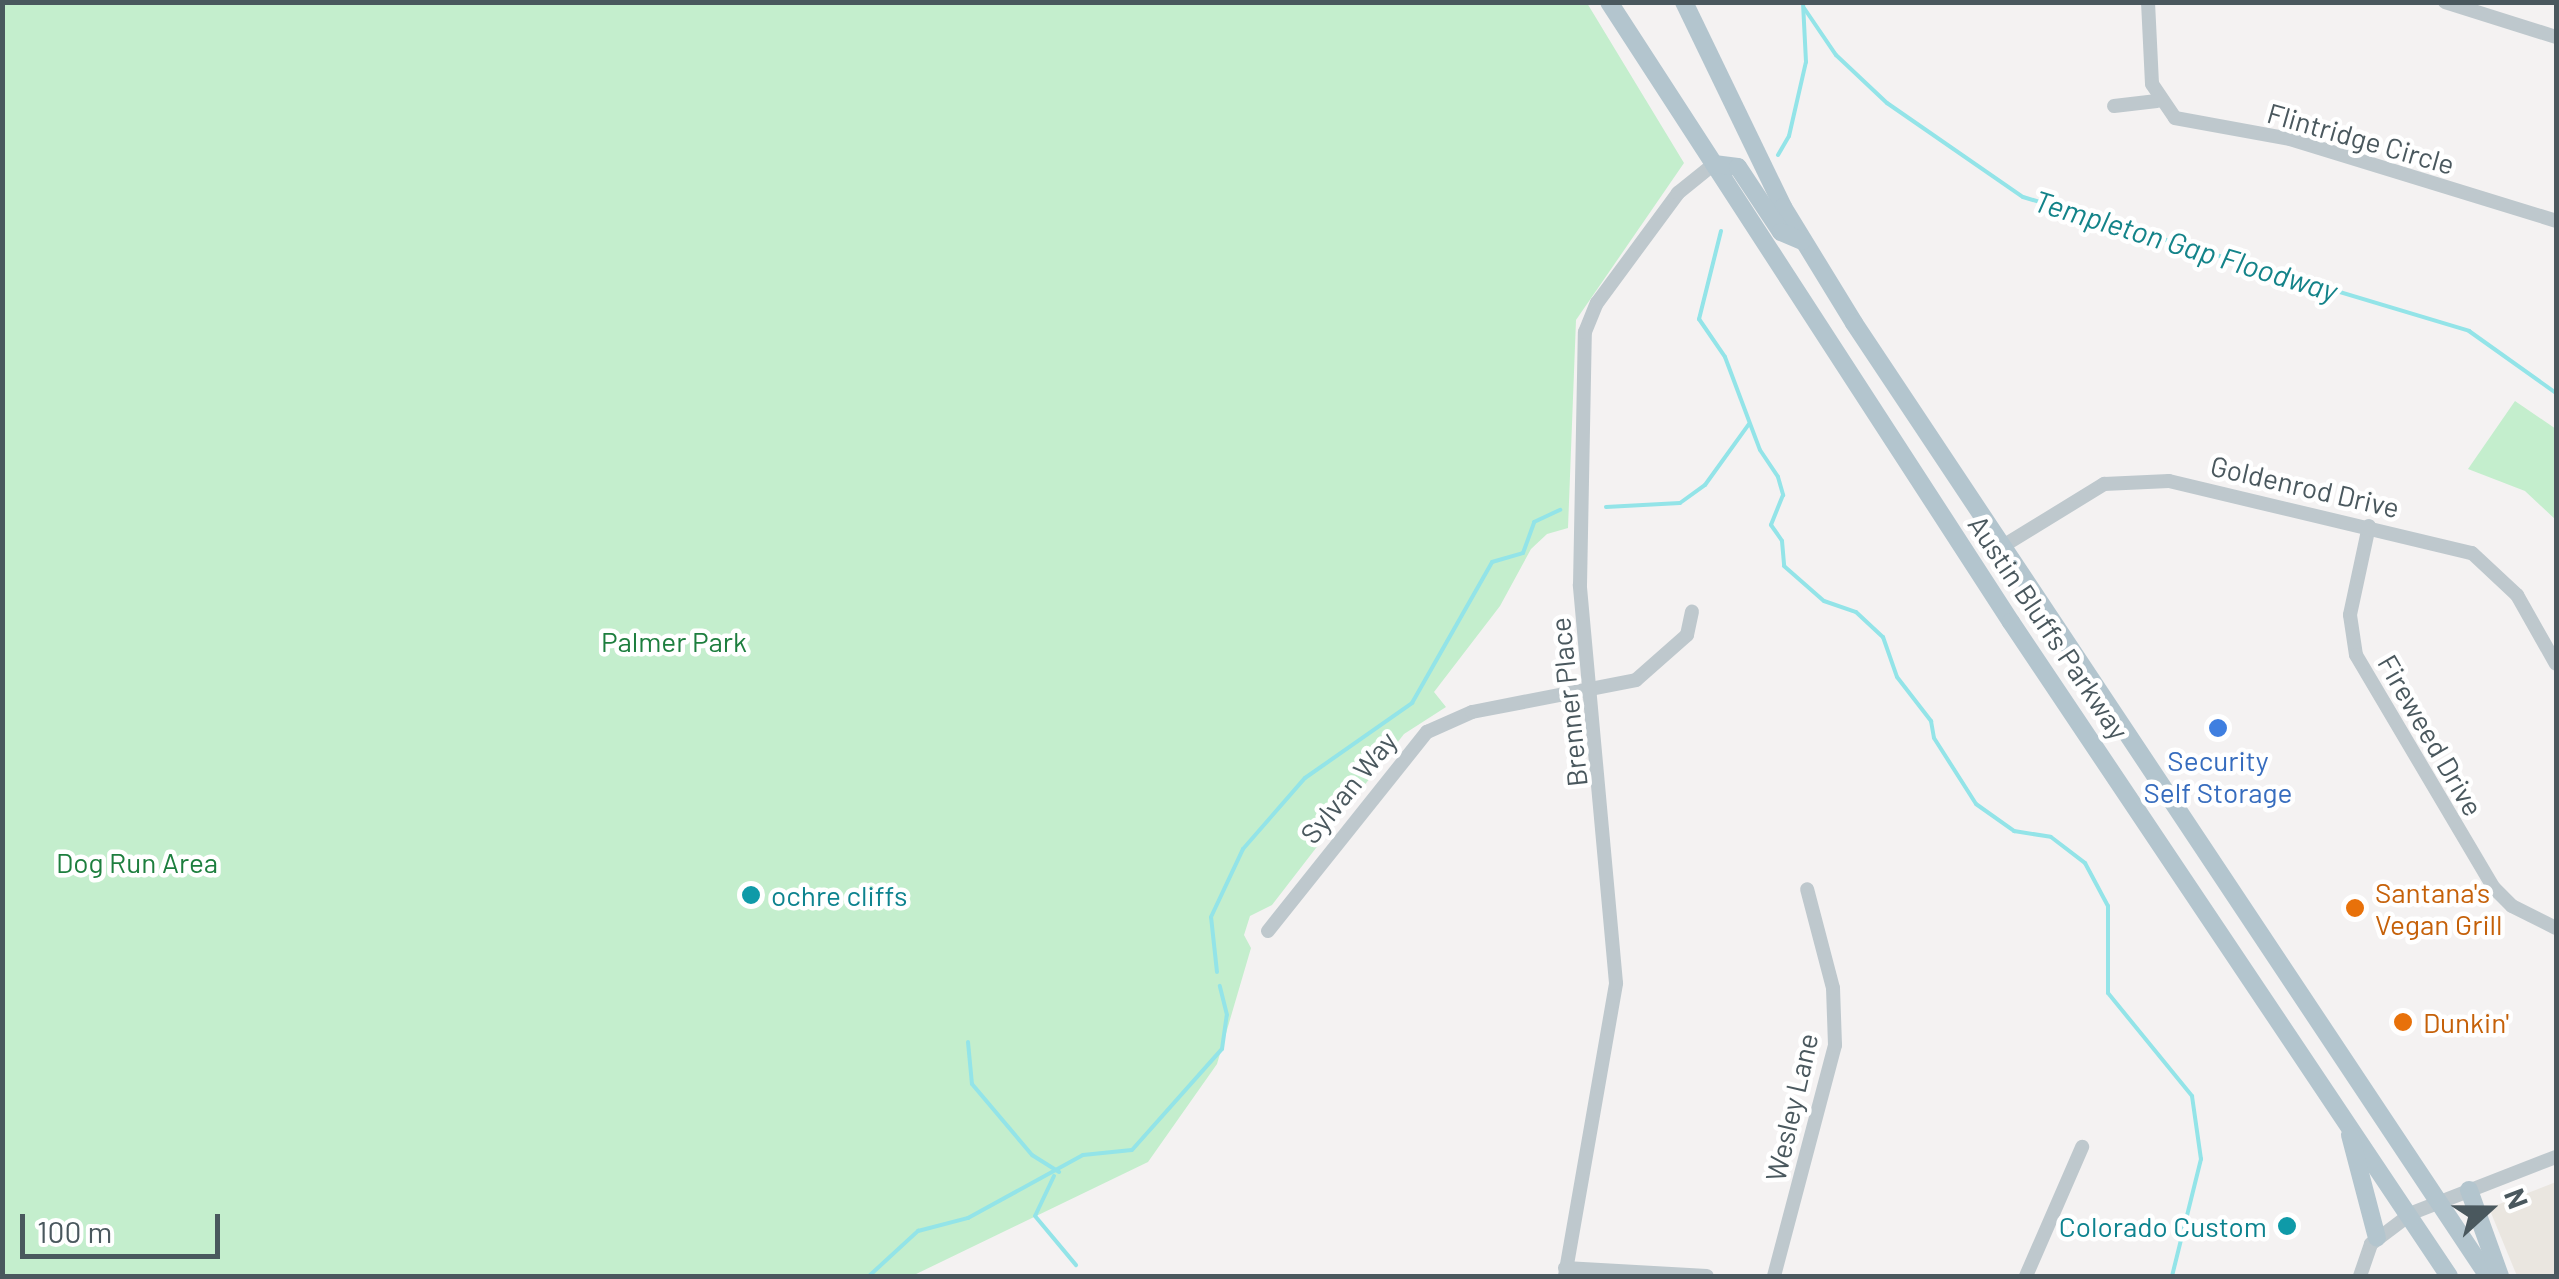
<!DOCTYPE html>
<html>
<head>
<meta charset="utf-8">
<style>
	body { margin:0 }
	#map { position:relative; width:2559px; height:1279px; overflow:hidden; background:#f4f2f2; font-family:Barlow,sans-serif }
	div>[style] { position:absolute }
	.commercial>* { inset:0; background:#eae6e0 }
	.green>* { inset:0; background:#c4eecd }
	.stream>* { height:4px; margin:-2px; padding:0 2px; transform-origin:2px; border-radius:2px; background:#93e4e8 }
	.minor>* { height:14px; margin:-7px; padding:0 7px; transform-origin:7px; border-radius:7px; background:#bec8cd }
	.major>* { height:18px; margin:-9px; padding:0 9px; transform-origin:9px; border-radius:9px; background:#b3c5ce }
	.dots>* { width:28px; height:28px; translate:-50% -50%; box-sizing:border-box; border:5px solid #fff; border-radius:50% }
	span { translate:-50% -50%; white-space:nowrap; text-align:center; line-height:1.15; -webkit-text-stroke:9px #fff; paint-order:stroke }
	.street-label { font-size:28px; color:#4a585e }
	.park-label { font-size:28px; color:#1d7e3e }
	.shop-label { font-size:28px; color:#366cbe }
	.food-label { font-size:28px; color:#c56008 }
	.left { translate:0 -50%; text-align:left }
	.culture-label { font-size:28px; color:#0d838f }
	.right { translate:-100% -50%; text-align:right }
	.water-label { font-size:30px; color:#138389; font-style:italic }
	.frame { position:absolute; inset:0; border:5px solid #4a585e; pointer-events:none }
	.north { position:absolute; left:2439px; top:1159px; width:100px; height:100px; -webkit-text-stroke:8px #fff; paint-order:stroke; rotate:69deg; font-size:28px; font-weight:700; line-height:40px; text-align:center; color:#4a585e }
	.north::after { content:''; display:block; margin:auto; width:35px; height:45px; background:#4a585e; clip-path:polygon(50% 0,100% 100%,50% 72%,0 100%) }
	.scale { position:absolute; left:20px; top:1214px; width:200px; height:45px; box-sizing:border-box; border:5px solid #4a585e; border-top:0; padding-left:12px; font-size:30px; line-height:35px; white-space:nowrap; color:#4a585e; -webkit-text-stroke:8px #fff; paint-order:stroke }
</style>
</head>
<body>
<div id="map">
	<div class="commercial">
		<i style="clip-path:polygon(2556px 1182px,2556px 1276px,2517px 1276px,2489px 1208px)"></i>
	</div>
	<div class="green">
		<i style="clip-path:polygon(3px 2px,1587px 3px,1684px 163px,1576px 320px,1568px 528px,1547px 534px,1531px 549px,1500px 606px,1434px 692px,1446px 707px,1404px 734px,1272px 905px,1250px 916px,1244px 935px,1251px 948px,1217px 1064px,1148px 1162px,912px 1276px,3px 1276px)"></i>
		<i style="clip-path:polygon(2515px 401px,2556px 429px,2556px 520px,2525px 491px,2468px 469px)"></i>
	</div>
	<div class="stream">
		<i style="left:1804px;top:8px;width:57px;rotate:55.8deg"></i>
		<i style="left:1836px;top:55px;width:70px;rotate:43.3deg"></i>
		<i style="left:1887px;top:103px;width:165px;rotate:34.7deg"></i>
		<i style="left:2023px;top:197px;width:466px;rotate:16.7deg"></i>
		<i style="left:2469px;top:331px;width:107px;rotate:35.5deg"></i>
		<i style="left:1778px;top:155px;width:22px;rotate:-60deg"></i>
		<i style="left:1789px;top:136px;width:76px;rotate:-77.1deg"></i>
		<i style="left:1806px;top:62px;width:60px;rotate:-92.9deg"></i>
		<i style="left:1721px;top:231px;width:91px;rotate:104deg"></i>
		<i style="left:1699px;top:319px;width:46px;rotate:55.6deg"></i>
		<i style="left:1725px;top:357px;width:99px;rotate:69.4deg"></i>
		<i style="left:1760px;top:450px;width:32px;rotate:56deg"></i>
		<i style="left:1778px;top:477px;width:19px;rotate:74deg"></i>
		<i style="left:1783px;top:495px;width:32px;rotate:112deg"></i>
		<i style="left:1771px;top:525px;width:19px;rotate:55deg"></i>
		<i style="left:1782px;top:541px;width:25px;rotate:85deg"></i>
		<i style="left:1784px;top:566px;width:53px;rotate:41.2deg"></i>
		<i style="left:1824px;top:601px;width:34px;rotate:19deg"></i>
		<i style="left:1856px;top:612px;width:37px;rotate:43deg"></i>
		<i style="left:1883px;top:637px;width:42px;rotate:70.7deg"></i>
		<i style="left:1897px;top:677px;width:56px;rotate:52.3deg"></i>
		<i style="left:1931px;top:721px;width:17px;rotate:80deg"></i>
		<i style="left:1934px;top:738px;width:78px;rotate:57.5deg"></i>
		<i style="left:1976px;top:804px;width:47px;rotate:35.4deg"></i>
		<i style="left:2014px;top:831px;width:37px;rotate:9deg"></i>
		<i style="left:2051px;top:837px;width:43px;rotate:37.4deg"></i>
		<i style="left:2085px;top:863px;width:49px;rotate:61.9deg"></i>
		<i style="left:2108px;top:906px;width:87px;rotate:90deg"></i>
		<i style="left:2108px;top:993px;width:133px;rotate:50.8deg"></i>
		<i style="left:2192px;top:1096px;width:64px;rotate:81.9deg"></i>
		<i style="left:2201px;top:1159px;width:121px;rotate:103.9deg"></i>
		<i style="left:1606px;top:507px;width:74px;rotate:-3.1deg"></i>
		<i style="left:1680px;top:503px;width:31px;rotate:-36deg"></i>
		<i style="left:1705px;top:485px;width:75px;rotate:-54.2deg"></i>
		<i style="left:1217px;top:972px;width:55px;rotate:-96.2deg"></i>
		<i style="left:1211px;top:917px;width:75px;rotate:-64.8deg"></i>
		<i style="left:1243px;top:849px;width:94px;rotate:-48.9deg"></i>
		<i style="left:1305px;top:778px;width:131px;rotate:-35deg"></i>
		<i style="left:1412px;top:703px;width:162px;rotate:-60.4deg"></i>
		<i style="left:1492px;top:562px;width:32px;rotate:-16deg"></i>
		<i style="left:1523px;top:553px;width:33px;rotate:-70deg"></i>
		<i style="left:1534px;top:522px;width:29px;rotate:-25deg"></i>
		<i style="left:968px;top:1042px;width:42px;rotate:84.6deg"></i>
		<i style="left:972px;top:1084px;width:93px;rotate:49.8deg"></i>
		<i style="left:1032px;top:1155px;width:32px;rotate:32deg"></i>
		<i style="left:1054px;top:1176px;width:44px;rotate:115.4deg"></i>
		<i style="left:1035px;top:1216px;width:64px;rotate:50.1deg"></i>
		<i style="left:869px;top:1276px;width:67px;rotate:-42.6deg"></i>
		<i style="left:918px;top:1231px;width:52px;rotate:-14.6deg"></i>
		<i style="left:968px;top:1218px;width:131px;rotate:-28.7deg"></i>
		<i style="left:1083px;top:1155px;width:49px;rotate:-5.8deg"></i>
		<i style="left:1132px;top:1150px;width:135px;rotate:-48.3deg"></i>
		<i style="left:1222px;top:1049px;width:34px;rotate:-82deg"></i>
		<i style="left:1227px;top:1015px;width:30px;rotate:-104deg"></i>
	</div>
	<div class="minor">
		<i style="left:2148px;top:2px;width:82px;rotate:87.2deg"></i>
		<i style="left:2152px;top:84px;width:41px;rotate:55.9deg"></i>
		<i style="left:2175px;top:118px;width:117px;rotate:10.3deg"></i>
		<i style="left:2290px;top:139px;width:278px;rotate:17.1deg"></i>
		<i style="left:2445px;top:2px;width:116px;rotate:17.5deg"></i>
		<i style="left:2114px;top:106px;width:43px;rotate:-6.6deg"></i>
		<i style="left:2369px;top:526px;width:91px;rotate:102.1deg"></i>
		<i style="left:2350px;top:615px;width:40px;rotate:81.5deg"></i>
		<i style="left:2356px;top:655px;width:271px;rotate:59.4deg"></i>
		<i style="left:2494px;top:888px;width:25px;rotate:45deg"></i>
		<i style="left:2512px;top:906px;width:49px;rotate:26.6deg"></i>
		<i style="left:2003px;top:546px;width:119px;rotate:-31.5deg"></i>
		<i style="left:2104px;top:484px;width:65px;rotate:-2.6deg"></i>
		<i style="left:2169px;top:481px;width:311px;rotate:13.4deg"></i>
		<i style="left:2472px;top:553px;width:62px;rotate:43deg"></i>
		<i style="left:2517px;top:595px;width:79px;rotate:60.5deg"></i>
		<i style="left:1268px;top:931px;width:255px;rotate:-51.4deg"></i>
		<i style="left:1427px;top:732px;width:49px;rotate:-24deg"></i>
		<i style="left:1472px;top:712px;width:167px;rotate:-11deg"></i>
		<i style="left:1636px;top:680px;width:68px;rotate:-41.4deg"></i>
		<i style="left:1687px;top:635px;width:24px;rotate:-78deg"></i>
		<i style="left:1565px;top:1268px;width:142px;rotate:3.2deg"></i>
		<i style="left:1565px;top:1276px;width:297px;rotate:-80.1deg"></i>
		<i style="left:1616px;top:983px;width:400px;rotate:-95.2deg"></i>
		<i style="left:1580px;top:585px;width:253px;rotate:-88.9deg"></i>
		<i style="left:1585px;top:332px;width:31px;rotate:-68deg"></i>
		<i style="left:1597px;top:303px;width:137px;rotate:-53.6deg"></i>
		<i style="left:1678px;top:193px;width:46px;rotate:-38.9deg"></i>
		<i style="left:1774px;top:1276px;width:239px;rotate:-75.2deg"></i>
		<i style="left:1835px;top:1045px;width:57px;rotate:-92deg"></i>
		<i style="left:1833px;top:988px;width:102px;rotate:-104.7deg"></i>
		<i style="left:2026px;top:1276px;width:141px;rotate:-66.5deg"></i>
		<i style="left:2360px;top:1276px;width:34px;rotate:-71deg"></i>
		<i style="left:2371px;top:1244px;width:51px;rotate:-37.1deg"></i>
		<i style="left:2412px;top:1213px;width:155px;rotate:-21.3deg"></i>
	</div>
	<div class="major">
		<i style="left:1609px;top:2px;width:739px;rotate:57.04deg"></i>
		<i style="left:2011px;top:622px;width:787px;rotate:56.19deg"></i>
		<i style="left:1684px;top:2px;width:228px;rotate:64.2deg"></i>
		<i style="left:1783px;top:207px;width:136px;rotate:58.5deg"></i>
		<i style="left:1854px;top:323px;width:1145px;rotate:56.37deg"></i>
		<i style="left:1714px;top:164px;width:24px;rotate:7deg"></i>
		<i style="left:1738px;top:167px;width:78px;rotate:56.5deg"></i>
		<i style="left:1781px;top:232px;width:23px;rotate:23deg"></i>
		<i style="left:2350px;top:1135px;width:106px;rotate:75.3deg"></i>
		<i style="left:2469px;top:1190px;width:91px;rotate:70.2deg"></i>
	</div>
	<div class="dots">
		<i style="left:2218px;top:728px;background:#3f7fe0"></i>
		<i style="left:751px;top:895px;background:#0f9aa8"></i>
		<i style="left:2355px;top:908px;background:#e8710a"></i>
		<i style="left:2403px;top:1022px;background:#e8710a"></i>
		<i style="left:2287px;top:1226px;background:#0f9aa8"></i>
	</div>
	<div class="street-label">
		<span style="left:2361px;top:138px;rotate:16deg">Flintridge Circle</span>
		<span style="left:2305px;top:486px;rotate:13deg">Goldenrod Drive</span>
		<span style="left:2049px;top:627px;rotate:56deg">Austin Bluffs Parkway</span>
		<span style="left:1568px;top:702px;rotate:-96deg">Brenner Place</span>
		<span style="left:2431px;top:735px;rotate:60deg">Fireweed Drive</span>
		<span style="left:1348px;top:787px;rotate:-51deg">Sylvan Way</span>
		<span style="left:1791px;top:1107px;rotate:-77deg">Wesley Lane</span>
	</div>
	<div class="park-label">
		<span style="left:674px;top:641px">Palmer Park</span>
		<span style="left:137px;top:862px">Dog Run Area</span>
	</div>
	<div class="shop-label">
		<span style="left:2218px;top:776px">Security<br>Self Storage</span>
	</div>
	<div class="food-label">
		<span class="left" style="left:2375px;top:908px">Santana's<br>Vegan Grill</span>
		<span class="left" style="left:2423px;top:1022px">Dunkin'</span>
	</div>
	<div class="culture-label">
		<span class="left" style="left:771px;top:895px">ochre cliffs</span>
		<span class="right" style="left:2267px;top:1226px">Colorado Custom</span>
	</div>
	<div class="water-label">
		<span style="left:2186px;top:245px;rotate:17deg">Templeton Gap Floodway</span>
	</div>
	<div class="frame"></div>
	<div class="north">N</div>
	<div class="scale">100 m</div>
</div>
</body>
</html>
